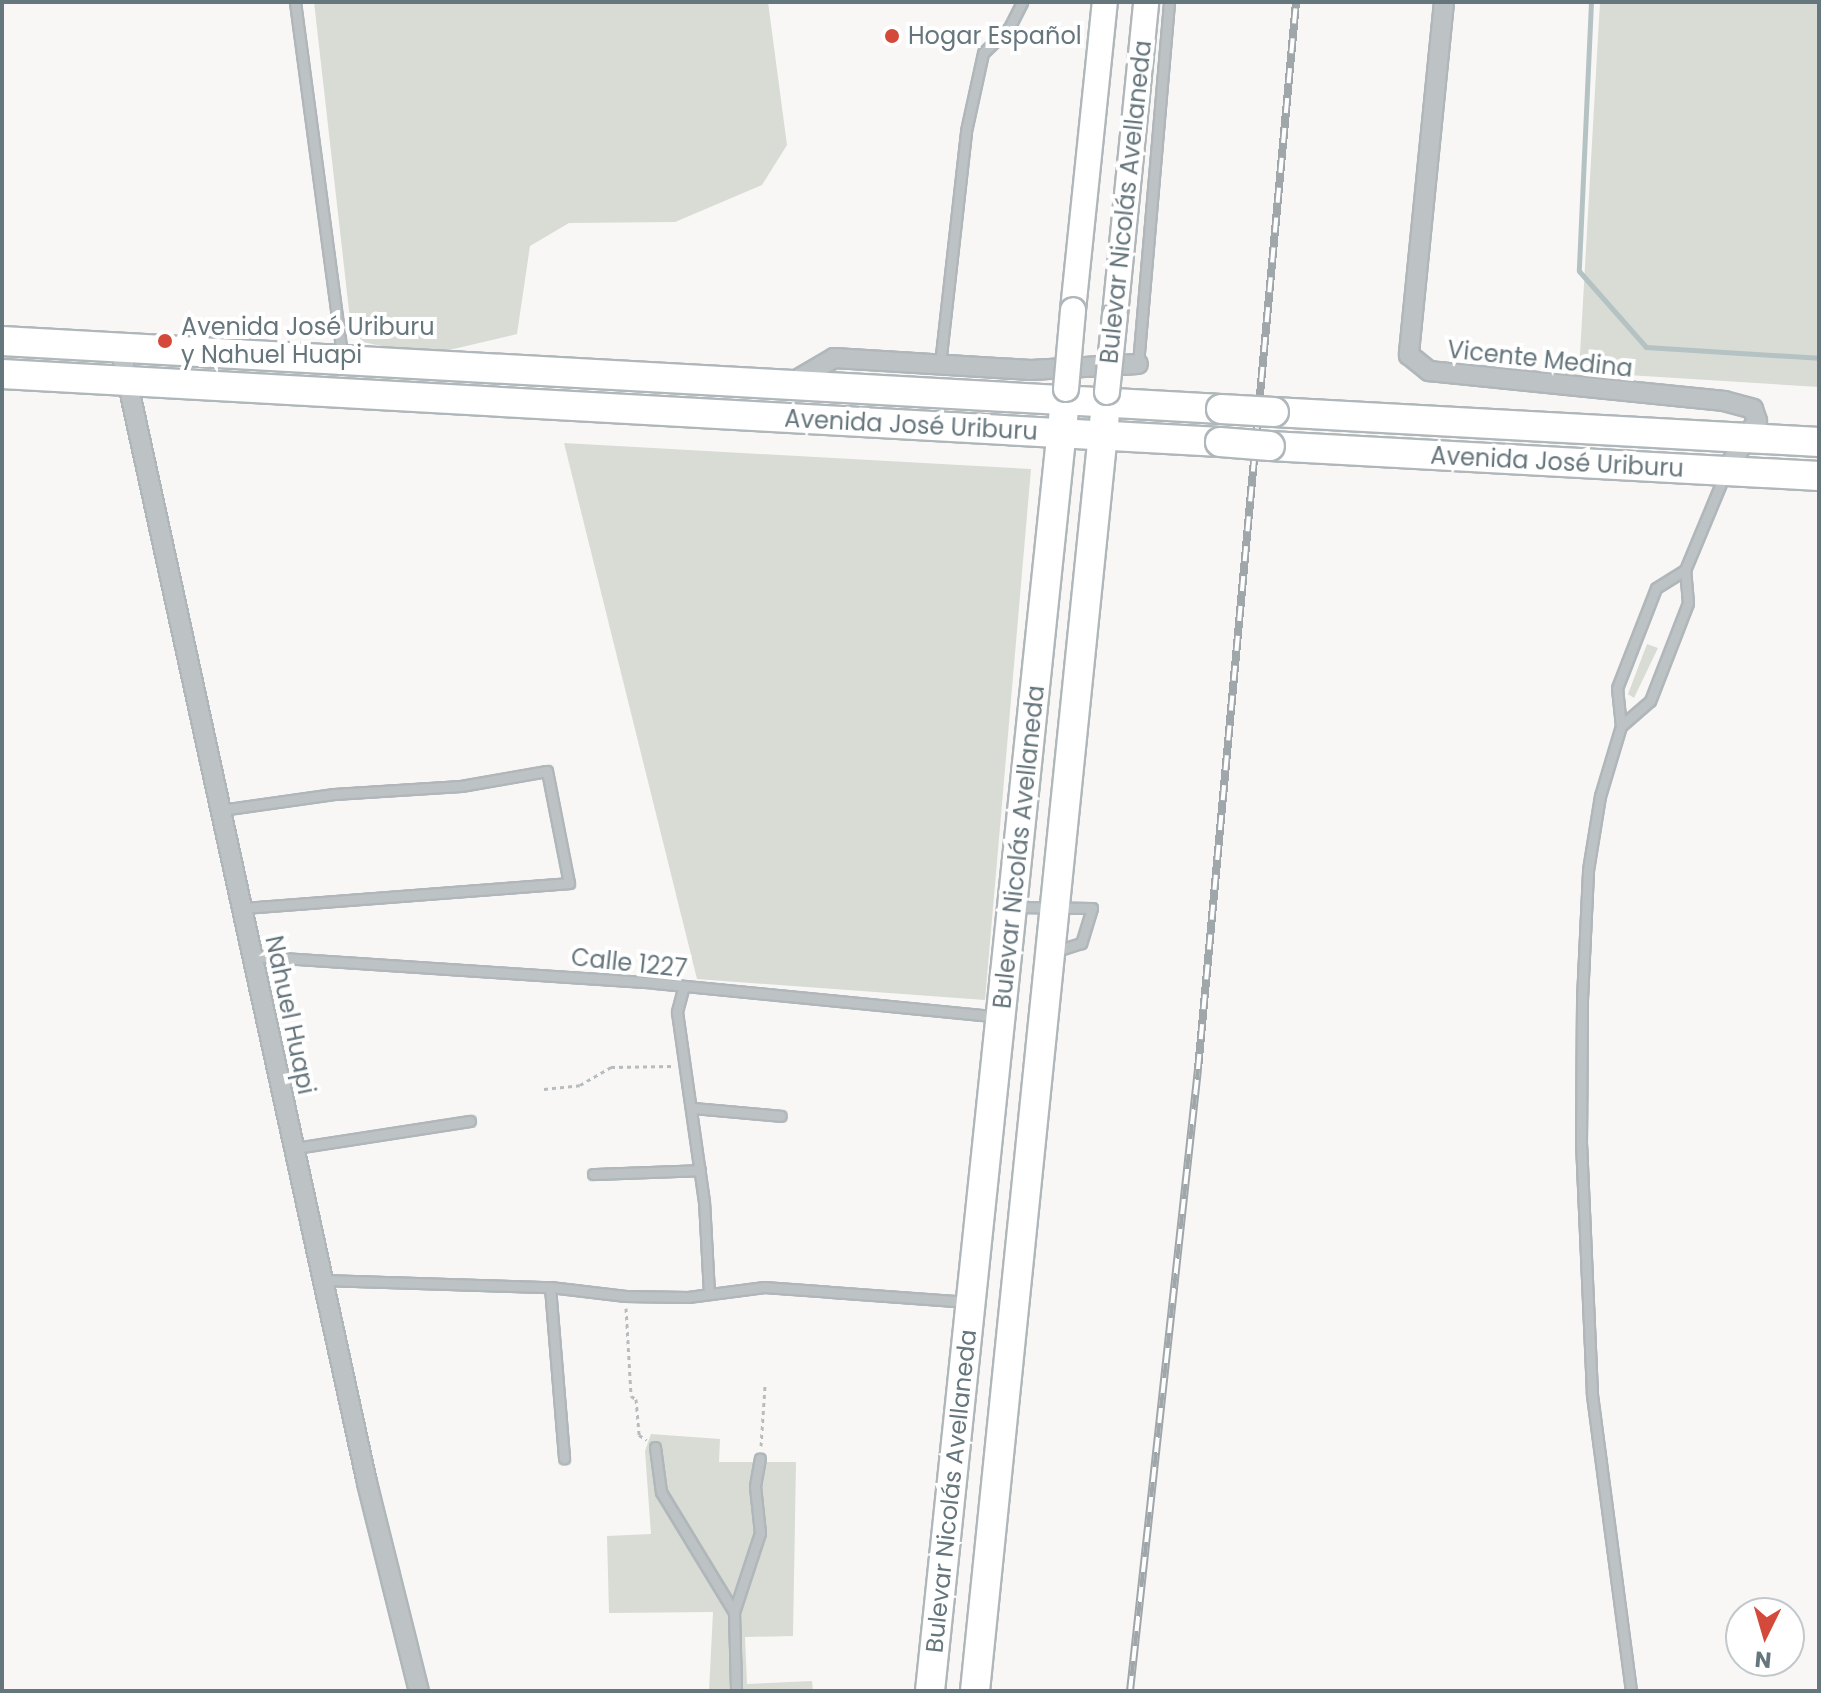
<!DOCTYPE html>
<html>
<head>
<meta charset="utf-8">
<style>
	body { margin:0 }
	#map { position:relative; width:1821px; height:1693px; overflow:hidden; background:#f8f7f5; font-family:Poppins,sans-serif }
	div>[style] { position:absolute }
	.green>* { inset:0; background:#d8dcd5 }
	.stream>* { height:5px; margin:-2.5px; padding:0 2.5px; transform-origin:2.5px; border-radius:2.5px; background:#b5c2c4 }
	.path>* { height:3px; margin-top:-1.5px; transform-origin:0; background:repeating-linear-gradient(90deg,#b8bcbe 0 4px,transparent 0 8px) }
	.roads { filter:drop-shadow(2px 0 #b0b7ba) drop-shadow(-2px 0 #b0b7ba) drop-shadow(0 2px #b0b7ba) drop-shadow(0 -2px #b0b7ba) }
	.lane>* { height:9px; margin:-4.5px; padding:0 4.5px; transform-origin:4.5px; border-radius:4.5px; background:#bdc2c5 }
	.street>* { height:18px; margin:-9px; padding:0 9px; transform-origin:9px; border-radius:9px; background:#bdc2c5 }
	.secondary>* { height:24px; margin:-12px; padding:0 12px; transform-origin:12px; border-radius:12px; background:#fff }
	.primary>* { height:28px; margin:-14px; padding:0 14px; transform-origin:14px; border-radius:14px; background:#fff }
	.rail>* { height:8px; margin-top:-4px; transform-origin:0; background:repeating-linear-gradient(90deg,#fff 0 15px,#a0a7ab 0 30px); box-sizing:border-box; border-block:2px solid #a0a7ab }
	.bridges { filter:drop-shadow(2px 0 #b0b7ba) drop-shadow(-2px 0 #b0b7ba) drop-shadow(0 2px #b0b7ba) drop-shadow(0 -2px #b0b7ba) }
	.secondary-bridge>* { height:24px; margin:-12px; padding:0 12px; transform-origin:12px; border-radius:12px; background:#fff }
	.primary-bridge>* { height:28px; margin:-14px; padding:0 14px; transform-origin:14px; border-radius:14px; background:#fff }
	.dots>* { width:22px; height:22px; translate:-50% -50%; box-sizing:border-box; border:4px solid #fff; border-radius:50% }
	span { translate:-50% -50%; white-space:nowrap; text-align:center; line-height:1.15; -webkit-text-stroke:8px #fff; paint-order:stroke }
	.poi-label { font-size:24px; color:#66767d }
	.left { translate:0 -50%; text-align:left }
	.street-label { font-size:24px; color:#66767d }
	.frame { position:absolute; inset:0; border:4px solid #66767d; pointer-events:none }
	.north { position:absolute; left:1725px; top:1597px; width:80px; height:80px; box-sizing:border-box; background:#fff; border:2px solid #c2c8cb; border-radius:50%; rotate:185deg; font-size:22px; font-weight:700; line-height:32px; text-align:center; color:#66767d }
	.north::after { content:''; display:block; margin:auto; width:28px; height:36px; background:#d3493a; clip-path:polygon(50% 0,100% 100%,50% 72%,0 100%) }
</style>
</head>
<body>
<div id="map">
	<div class="green">
		<i style="clip-path:polygon(314px 2px,768px 2px,787px 145px,762px 185px,675px 222px,569px 223px,530px 246px,517px 334px,445px 351px,409px 352px,363px 342px,351px 328px)"></i>
		<i style="clip-path:polygon(1600px 2px,1819px 2px,1819px 387px,1579px 372px)"></i>
		<i style="clip-path:polygon(564px 443px,1031px 469px,985px 1000px,697px 979px)"></i>
		<i style="clip-path:polygon(1647px 644px,1658px 648px,1634px 698px,1628px 694px)"></i>
		<i style="clip-path:polygon(651px 1434px,720px 1439px,719px 1462px,796px 1462px,793px 1636px,745px 1637px,747px 1684px,812px 1681px,813px 1691px,709px 1691px,713px 1612px,609px 1613px,607px 1536px,651px 1534px,645px 1451px)"></i>
	</div>
	<div class="stream">
		<i style="left:1591px;top:2px;width:269px;rotate:92.6deg"></i>
		<i style="left:1579px;top:271px;width:101px;rotate:48.6deg"></i>
		<i style="left:1646px;top:347px;width:173px;rotate:3.6deg"></i>
	</div>
	<div class="path">
		<i style="left:544px;top:1089px;width:36px;rotate:-6deg"></i>
		<i style="left:580px;top:1085px;width:36px;rotate:-30deg"></i>
		<i style="left:611px;top:1067px;width:63px;rotate:-0.9deg"></i>
		<i style="left:626px;top:1308px;width:88px;rotate:86.7deg"></i>
		<i style="left:631px;top:1396px;width:6px;rotate:31deg"></i>
		<i style="left:636px;top:1399px;width:36px;rotate:85deg"></i>
		<i style="left:639px;top:1435px;width:9px;rotate:32deg"></i>
		<i style="left:761px;top:1446px;width:61px;rotate:-86.2deg"></i>
	</div>
	<div class="roads">
		<div class="lane">
			<i style="left:295px;top:2px;width:357px;rotate:82.4deg"></i>
			<i style="left:940px;top:364px;width:234px;rotate:-83.6deg"></i>
			<i style="left:966px;top:131px;width:80px;rotate:-77.7deg"></i>
			<i style="left:983px;top:53px;width:36px;rotate:-44deg"></i>
			<i style="left:1009px;top:28px;width:29px;rotate:-63deg"></i>
			<i style="left:1138px;top:364px;width:363px;rotate:-85.1deg"></i>
			<i style="left:1621px;top:726px;width:38px;rotate:-41deg"></i>
			<i style="left:1650px;top:701px;width:105px;rotate:-68.8deg"></i>
			<i style="left:1688px;top:603px;width:33px;rotate:-95deg"></i>
			<i style="left:1685px;top:570px;width:104px;rotate:-67.4deg"></i>
			<i style="left:221px;top:810px;width:114px;rotate:-8.1deg"></i>
			<i style="left:334px;top:794px;width:127px;rotate:-3.6deg"></i>
			<i style="left:461px;top:786px;width:87px;rotate:-9.9deg"></i>
			<i style="left:547px;top:771px;width:114px;rotate:78.9deg"></i>
			<i style="left:569px;top:883px;width:328px;rotate:175.6deg"></i>
			<i style="left:1015px;top:907px;width:77px;rotate:0.7deg"></i>
			<i style="left:1092px;top:908px;width:37px;rotate:107deg"></i>
			<i style="left:1081px;top:943px;width:28px;rotate:162deg"></i>
			<i style="left:253px;top:956px;width:403px;rotate:3.8deg"></i>
			<i style="left:655px;top:983px;width:346px;rotate:5.6deg"></i>
			<i style="left:683px;top:989px;width:24px;rotate:105deg"></i>
			<i style="left:677px;top:1012px;width:191px;rotate:81.9deg"></i>
			<i style="left:704px;top:1201px;width:91px;rotate:86.9deg"></i>
			<i style="left:692px;top:1108px;width:89px;rotate:5.1deg"></i>
			<i style="left:295px;top:1148px;width:177px;rotate:-8.8deg"></i>
			<i style="left:593px;top:1174px;width:107px;rotate:-2.1deg"></i>
			<i style="left:323px;top:1280px;width:227px;rotate:1.8deg"></i>
			<i style="left:550px;top:1287px;width:76px;rotate:6.8deg"></i>
			<i style="left:625px;top:1296px;width:63px;rotate:0.9deg"></i>
			<i style="left:688px;top:1297px;width:77px;rotate:-7.5deg"></i>
			<i style="left:764px;top:1287px;width:205px;rotate:4.2deg"></i>
			<i style="left:550px;top:1287px;width:172px;rotate:85.3deg"></i>
			<i style="left:655px;top:1447px;width:45px;rotate:82.4deg"></i>
			<i style="left:661px;top:1492px;width:140px;rotate:58.7deg"></i>
			<i style="left:734px;top:1612px;width:79px;rotate:88.5deg"></i>
			<i style="left:734px;top:1612px;width:83px;rotate:-71.8deg"></i>
			<i style="left:760px;top:1533px;width:47px;rotate:-96.1deg"></i>
			<i style="left:755px;top:1486px;width:28px;rotate:-80deg"></i>
			<i style="left:1631px;top:1691px;width:300px;rotate:-97.5deg"></i>
			<i style="left:1592px;top:1394px;width:249px;rotate:-92.5deg"></i>
			<i style="left:1581px;top:1145px;width:146px;rotate:-89.6deg"></i>
			<i style="left:1582px;top:999px;width:129px;rotate:-87.3deg"></i>
			<i style="left:1588px;top:870px;width:75px;rotate:-80.8deg"></i>
			<i style="left:1600px;top:796px;width:73px;rotate:-73.3deg"></i>
			<i style="left:1621px;top:726px;width:38px;rotate:-96deg"></i>
			<i style="left:1617px;top:688px;width:107px;rotate:-68.7deg"></i>
			<i style="left:1656px;top:588px;width:34px;rotate:-32deg"></i>
		</div>
		<div class="street">
			<i style="left:1444px;top:2px;width:355px;rotate:95.7deg"></i>
			<i style="left:1409px;top:355px;width:26px;rotate:39deg"></i>
			<i style="left:1429px;top:371px;width:297px;rotate:5.8deg"></i>
			<i style="left:1724px;top:401px;width:30px;rotate:15deg"></i>
			<i style="left:1753px;top:409px;width:13px;rotate:72deg"></i>
			<i style="left:1757px;top:421px;width:59px;rotate:121.8deg"></i>
			<i style="left:120px;top:347px;width:1163px;rotate:77.73deg"></i>
			<i style="left:367px;top:1483px;width:214px;rotate:76deg"></i>
			<i style="left:788px;top:385px;width:53px;rotate:-30.4deg"></i>
			<i style="left:834px;top:358px;width:197px;rotate:3.5deg"></i>
			<i style="left:1031px;top:370px;width:107px;rotate:-3.2deg"></i>
		</div>
		<div class="secondary">
			<i style="left:1073px;top:310px;width:310px;rotate:-84.1deg"></i>
			<i style="left:1115px;top:315px;width:315px;rotate:-84.3deg"></i>
		</div>
		<div class="primary">
			<i style="left:2px;top:341px;width:1221px;rotate:3.19deg"></i>
			<i style="left:2px;top:374px;width:1220px;rotate:3.2deg"></i>
			<i style="left:1274px;top:412px;width:546px;rotate:3.15deg"></i>
			<i style="left:1270px;top:446px;width:550px;rotate:3.13deg"></i>
			<i style="left:930px;top:1691px;width:1298px;rotate:-84.03deg"></i>
			<i style="left:975px;top:1691px;width:1295px;rotate:-84.19deg"></i>
		</div>
	</div>
	<div class="rail">
		<i style="left:1130px;top:1691px;width:626px;rotate:-83.76deg"></i>
		<i style="left:1198px;top:1069px;width:1071px;rotate:-84.75deg"></i>
	</div>
	<div class="bridges">
		<div class="secondary-bridge">
			<i style="left:1066px;top:389px;width:79px;rotate:-84.9deg"></i>
			<i style="left:1107px;top:392px;width:77px;rotate:-84.1deg"></i>
		</div>
		<div class="primary-bridge">
			<i style="left:1221px;top:409px;width:53px;rotate:3.2deg"></i>
			<i style="left:1220px;top:442px;width:50px;rotate:4.6deg"></i>
		</div>
	</div>
	<div class="dots">
		<i style="left:892px;top:36px;background:#d3493a"></i>
		<i style="left:165px;top:341px;background:#d3493a"></i>
	</div>
	<div class="poi-label">
		<span class="left" style="left:908px;top:36px">Hogar Español</span>
		<span class="left" style="left:181px;top:341px">Avenida José Uriburu<br>y Nahuel Huapi</span>
	</div>
	<div class="street-label">
		<span style="left:1126px;top:202px;rotate:-84deg">Bulevar Nicolás Avellaneda</span>
		<span style="left:1540px;top:359px;rotate:6deg">Vicente Medina</span>
		<span style="left:911px;top:425px;rotate:3deg">Avenida José Uriburu</span>
		<span style="left:1557px;top:462px;rotate:3deg">Avenida José Uriburu</span>
		<span style="left:1019px;top:847px;rotate:-84deg">Bulevar Nicolás Avellaneda</span>
		<span style="left:629px;top:963px;rotate:6deg">Calle 1227</span>
		<span style="left:290px;top:1015px;rotate:78deg">Nahuel Huapi</span>
		<span style="left:951px;top:1491px;rotate:-84deg">Bulevar Nicolás Avellaneda</span>
	</div>
	<div class="frame"></div>
	<div class="north">N</div>
</div>
</body>
</html>
